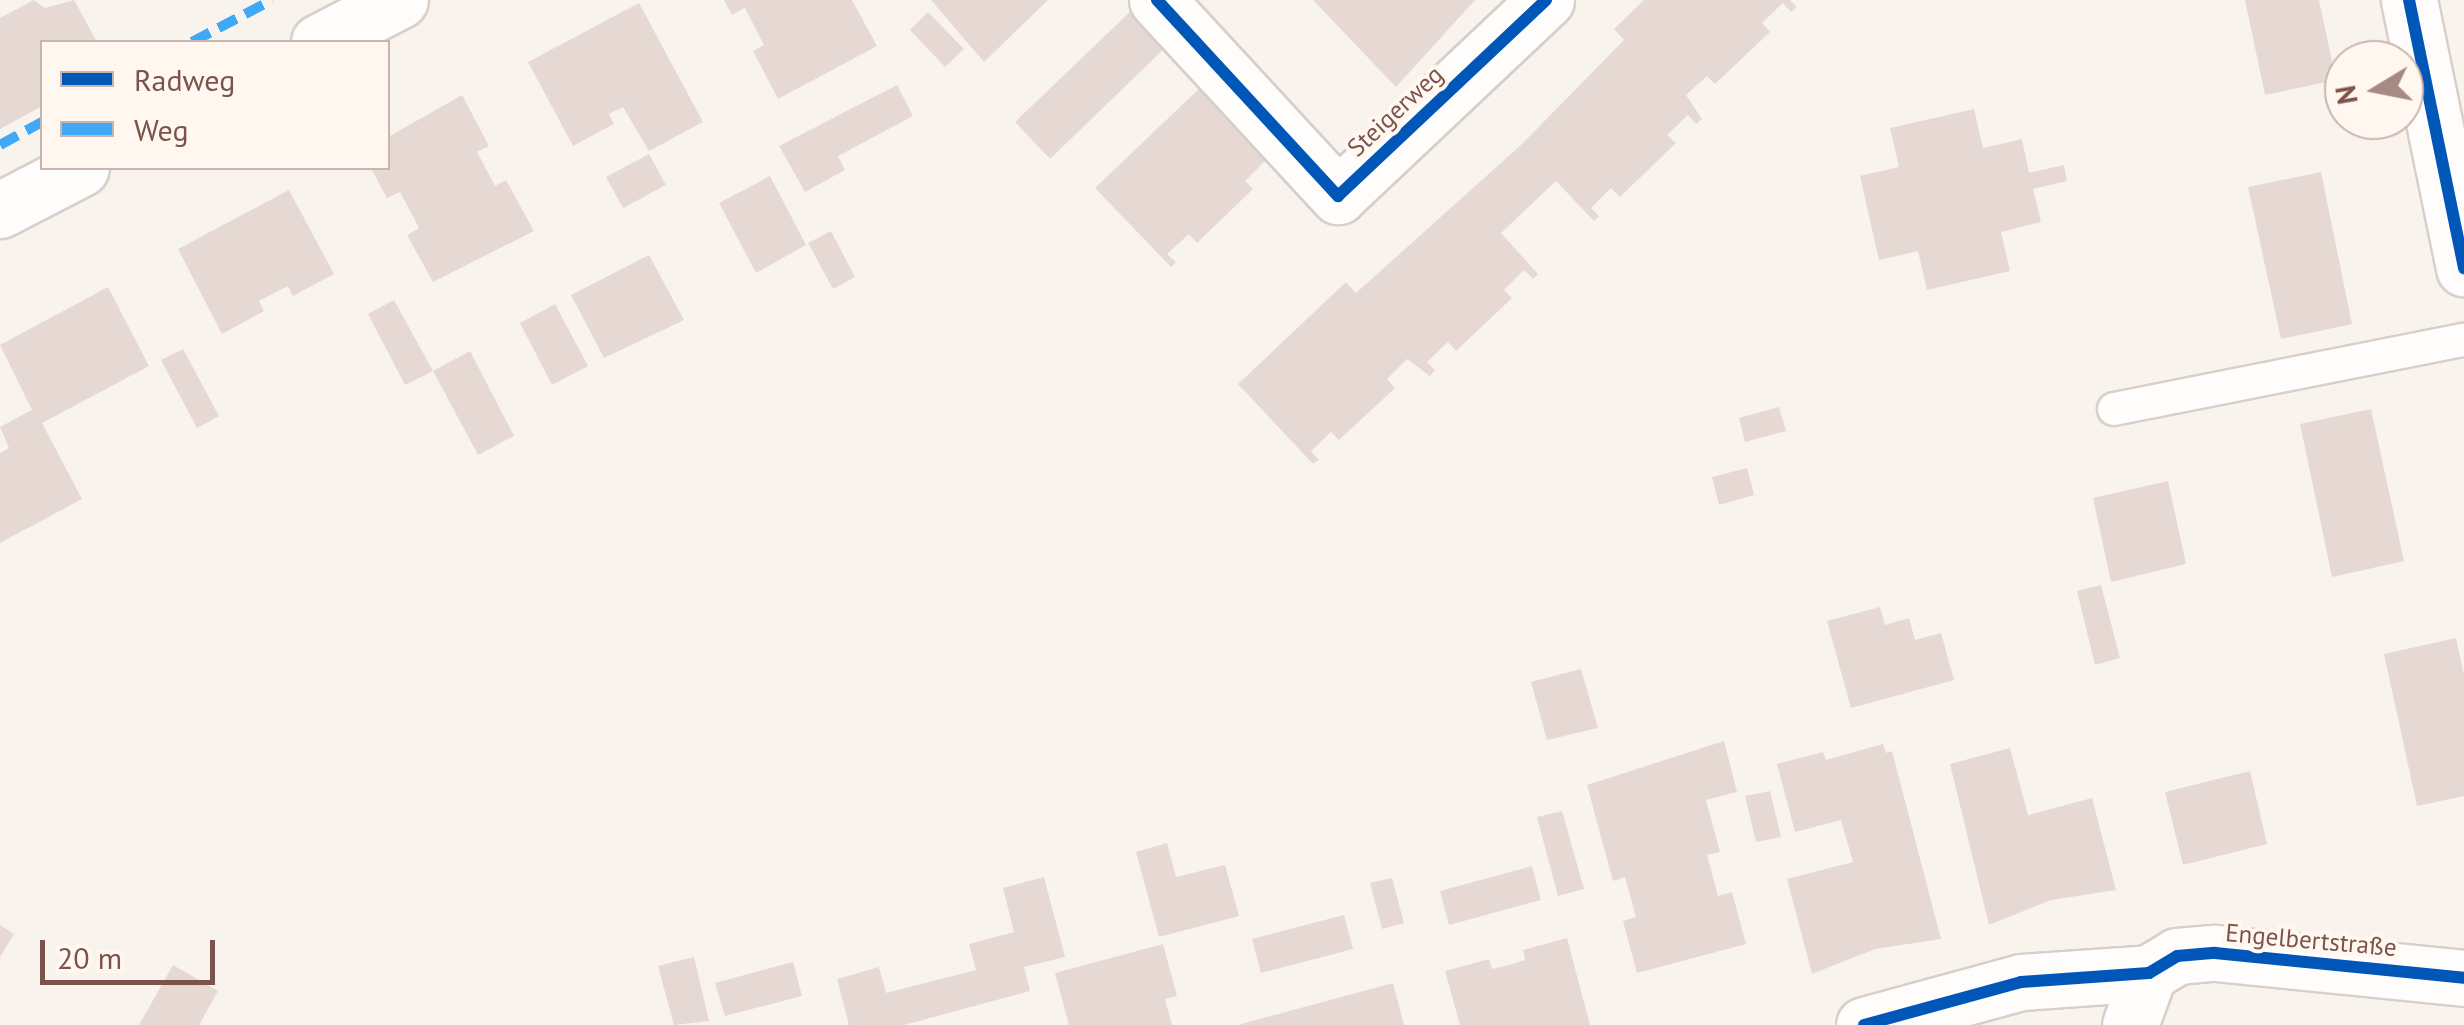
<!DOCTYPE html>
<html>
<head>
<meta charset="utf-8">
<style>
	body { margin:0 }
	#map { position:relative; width:2464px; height:1025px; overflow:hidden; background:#f9f3ed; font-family:"PT Sans",sans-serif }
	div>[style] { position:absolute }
	.building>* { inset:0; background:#e6d9d4 }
	.roads { filter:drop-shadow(2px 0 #d8ceca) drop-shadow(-2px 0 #d8ceca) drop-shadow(0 2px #d8ceca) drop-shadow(0 -2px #d8ceca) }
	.lane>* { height:32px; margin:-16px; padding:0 16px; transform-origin:16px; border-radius:16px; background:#fefdfc }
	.street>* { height:55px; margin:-27.5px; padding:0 27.5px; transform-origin:27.5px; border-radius:27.5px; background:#fefdfc }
	.secondary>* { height:55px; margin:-27.5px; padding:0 27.5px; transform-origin:27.5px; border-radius:27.5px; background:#fefdfc }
	.quiet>* { height:10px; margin-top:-5px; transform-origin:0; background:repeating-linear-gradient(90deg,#3fa9f5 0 20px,transparent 0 30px) }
	.cycleway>* { height:12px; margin:-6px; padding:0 6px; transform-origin:6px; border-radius:6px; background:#0057b8 }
	span { translate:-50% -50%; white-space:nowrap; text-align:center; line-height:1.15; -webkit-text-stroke:8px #fff7f0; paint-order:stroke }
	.street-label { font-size:25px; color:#7a534a }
	.legend { position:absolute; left:40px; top:40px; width:350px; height:130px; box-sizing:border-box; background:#fff7f0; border:2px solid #cab5ae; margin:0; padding:12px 18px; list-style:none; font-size:30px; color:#7a534a }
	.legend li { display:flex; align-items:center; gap:20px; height:50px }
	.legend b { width:50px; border:2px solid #cab5ae }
	.north { position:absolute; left:2324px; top:40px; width:100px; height:100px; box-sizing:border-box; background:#fff7f0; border:2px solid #cab5ae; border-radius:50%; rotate:260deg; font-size:28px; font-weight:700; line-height:40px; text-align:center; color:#7a534a }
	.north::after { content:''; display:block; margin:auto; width:35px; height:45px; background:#a68b83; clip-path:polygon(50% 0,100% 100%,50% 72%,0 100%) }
	.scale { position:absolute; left:40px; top:940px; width:175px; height:45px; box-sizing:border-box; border:5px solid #7a534a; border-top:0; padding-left:12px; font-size:30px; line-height:35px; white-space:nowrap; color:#7a534a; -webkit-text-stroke:8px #fff7f0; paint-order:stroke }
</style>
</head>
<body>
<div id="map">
	<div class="building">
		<i style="clip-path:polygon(34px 0,45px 8px,74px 0,97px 42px,42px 42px,42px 106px,0 129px,0 18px)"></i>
		<i style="clip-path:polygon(724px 0,852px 0,877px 46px,778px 99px,753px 51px,764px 45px,745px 8px,732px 15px)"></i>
		<i style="clip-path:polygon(931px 0,1048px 0,984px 62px)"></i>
		<i style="clip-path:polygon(1313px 0,1475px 0,1396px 87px)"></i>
		<i style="clip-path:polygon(1644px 0,1790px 0,1797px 7px,1791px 12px,1783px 3px,1762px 23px,1770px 32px,1715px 84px,1707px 76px,1686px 95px,1702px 119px,1696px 124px,1688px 115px,1667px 135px,1676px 143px,1620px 197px,1611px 188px,1591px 208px,1599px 216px,1594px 221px,1556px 181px,1501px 233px,1538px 274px,1533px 279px,1524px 270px,1504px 290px,1512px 298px,1456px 351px,1448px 342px,1427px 362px,1435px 370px,1430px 376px,1407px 359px,1387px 379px,1395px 388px,1339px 440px,1331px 432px,1311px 451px,1319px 460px,1313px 464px,1238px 384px,1346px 282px,1356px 293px,1522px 144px,1624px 40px,1614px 29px)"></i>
		<i style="clip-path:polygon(2245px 0,2319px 0,2336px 80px,2265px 95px)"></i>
		<i style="clip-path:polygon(639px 3px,703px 122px,649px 151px,623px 107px,609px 114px,614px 124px,573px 146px,528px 62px)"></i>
		<i style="clip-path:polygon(1134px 8px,1169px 44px,1050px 159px,1015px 122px)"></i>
		<i style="clip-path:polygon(928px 12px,964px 49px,945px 67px,910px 30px)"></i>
		<i style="clip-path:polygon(897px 85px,913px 116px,838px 156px,845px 170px,805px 192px,779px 146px)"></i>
		<i style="clip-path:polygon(1203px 85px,1278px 165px,1274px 170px,1265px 161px,1245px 181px,1253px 189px,1197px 243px,1189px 234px,1167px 254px,1176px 262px,1171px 267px,1095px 188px)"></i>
		<i style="clip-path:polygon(462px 95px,489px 146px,477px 152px,495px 186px,506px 180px,534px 231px,433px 282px,407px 235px,419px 228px,400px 192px,387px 198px,371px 168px,388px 168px,388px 137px)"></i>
		<i style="clip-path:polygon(1974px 109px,1983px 148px,2022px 139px,2029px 173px,2064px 165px,2067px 181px,2033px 189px,2041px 222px,2001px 232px,2010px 271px,1927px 290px,1918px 251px,1879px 260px,1860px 176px,1899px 167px,1890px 128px)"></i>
		<i style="clip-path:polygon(649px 154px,666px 185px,623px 208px,606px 177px)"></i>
		<i style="clip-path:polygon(2321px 172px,2352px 324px,2281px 339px,2248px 187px)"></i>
		<i style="clip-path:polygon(770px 176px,806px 245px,756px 273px,719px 203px)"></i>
		<i style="clip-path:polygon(289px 190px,334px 274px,293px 296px,288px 286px,259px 301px,264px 311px,222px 334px,178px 249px)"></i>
		<i style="clip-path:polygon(831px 231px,855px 277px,833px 289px,808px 243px)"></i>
		<i style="clip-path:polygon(649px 255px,684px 320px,604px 358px,571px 295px)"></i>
		<i style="clip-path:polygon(108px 287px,149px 366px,42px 423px,82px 499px,0 543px,0 453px,9px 448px,0 427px,32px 410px,0 345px)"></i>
		<i style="clip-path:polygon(394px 300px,433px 371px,405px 385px,368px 314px)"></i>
		<i style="clip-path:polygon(555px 304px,588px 366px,552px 385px,520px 323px)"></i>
		<i style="clip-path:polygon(183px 349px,219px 416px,197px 428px,161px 360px)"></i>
		<i style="clip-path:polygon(470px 351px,514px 436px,478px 455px,433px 371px)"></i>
		<i style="clip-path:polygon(1779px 407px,1786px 431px,1745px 442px,1739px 418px)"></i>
		<i style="clip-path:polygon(2371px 409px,2404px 561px,2332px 577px,2300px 424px)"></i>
		<i style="clip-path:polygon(1747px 468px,1754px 495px,1719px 505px,1712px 477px)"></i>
		<i style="clip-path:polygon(2168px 481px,2186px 564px,2111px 582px,2093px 498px)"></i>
		<i style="clip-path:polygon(2101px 585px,2120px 658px,2095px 665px,2077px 591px)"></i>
		<i style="clip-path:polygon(1880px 607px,1885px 625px,1909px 618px,1915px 640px,1941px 633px,1954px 680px,1851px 708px,1827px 621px)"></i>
		<i style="clip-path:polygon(2456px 638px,2464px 675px,2464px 796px,2417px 806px,2384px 654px)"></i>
		<i style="clip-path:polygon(1581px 669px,1598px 728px,1547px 740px,1531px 682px)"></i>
		<i style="clip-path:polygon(1724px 741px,1737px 792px,1706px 800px,1720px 852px,1707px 855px,1718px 896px,1732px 892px,1746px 944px,1637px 973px,1623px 921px,1636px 917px,1625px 877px,1613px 881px,1587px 785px)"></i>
		<i style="clip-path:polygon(1883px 744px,1886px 753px,1892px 751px,1941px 939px,1875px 949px,1812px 974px,1787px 879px,1853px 862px,1841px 820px,1795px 832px,1777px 764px,1823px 752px,1826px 760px)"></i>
		<i style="clip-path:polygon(2010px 748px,2028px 815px,2092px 798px,2116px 890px,2051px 900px,1989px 925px,1950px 764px)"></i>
		<i style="clip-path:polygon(2250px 771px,2267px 844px,2183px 865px,2165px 792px)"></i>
		<i style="clip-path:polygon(1770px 791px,1781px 837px,1756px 842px,1745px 796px)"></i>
		<i style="clip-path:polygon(1562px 811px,1584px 889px,1558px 896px,1537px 817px)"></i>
		<i style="clip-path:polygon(1167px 843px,1176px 877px,1225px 865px,1239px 916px,1159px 937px,1136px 852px)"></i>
		<i style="clip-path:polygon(1532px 866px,1541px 900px,1449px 925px,1440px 891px)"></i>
		<i style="clip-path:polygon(1044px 877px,1065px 957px,1024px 967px,1030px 991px,904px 1025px,849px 1025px,837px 979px,879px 967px,886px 993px,976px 970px,969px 944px,1014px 932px,1003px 888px)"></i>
		<i style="clip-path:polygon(1392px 878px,1404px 923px,1382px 929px,1370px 883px)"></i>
		<i style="clip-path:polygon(1344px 915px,1353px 949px,1261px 973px,1252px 939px)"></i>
		<i style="clip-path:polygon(0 925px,14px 934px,0 957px)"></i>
		<i style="clip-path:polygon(1567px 938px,1590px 1025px,1460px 1025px,1445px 971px,1489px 959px,1492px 969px,1509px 965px,1525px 960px,1523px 950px)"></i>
		<i style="clip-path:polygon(1163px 944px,1177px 996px,1165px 999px,1172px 1025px,1069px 1025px,1055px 973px)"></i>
		<i style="clip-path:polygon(694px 957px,709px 1021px,674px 1025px,658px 966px)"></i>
		<i style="clip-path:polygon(793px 962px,802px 996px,725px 1016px,715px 983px)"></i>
		<i style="clip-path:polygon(173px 965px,218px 991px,199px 1025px,139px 1025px)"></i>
		<i style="clip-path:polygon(1393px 983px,1404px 1025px,1241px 1025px,1241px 1024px)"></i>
	</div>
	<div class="roads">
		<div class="lane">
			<i style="left:2114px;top:409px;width:357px;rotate:-11.2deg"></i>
		</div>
		<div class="street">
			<i style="left:1157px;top:0;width:267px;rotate:47.3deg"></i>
			<i style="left:1338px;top:196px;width:286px;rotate:-43.3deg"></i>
			<i style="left:2409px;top:0;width:274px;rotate:78.4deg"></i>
			<i style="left:1864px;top:1025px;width:163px;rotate:-15.3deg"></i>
			<i style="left:2021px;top:982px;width:128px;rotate:-4deg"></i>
			<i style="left:2149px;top:973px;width:33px;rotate:-31deg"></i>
			<i style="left:2177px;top:956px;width:38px;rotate:-5deg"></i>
			<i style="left:2215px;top:953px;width:250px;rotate:5.7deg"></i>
			<i style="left:2130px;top:1025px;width:55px;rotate:-69.9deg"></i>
		</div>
		<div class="secondary">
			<i style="left:319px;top:42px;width:91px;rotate:-27.4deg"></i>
			<i style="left:0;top:210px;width:91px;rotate:-27.4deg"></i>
		</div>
	</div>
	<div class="quiet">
		<i style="left:192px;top:42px;width:90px;rotate:-27.7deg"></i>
		<i style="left:0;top:145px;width:48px;rotate:-28.7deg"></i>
	</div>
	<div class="cycleway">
		<i style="left:1157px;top:0;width:267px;rotate:47.3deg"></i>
		<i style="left:1338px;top:196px;width:286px;rotate:-43.3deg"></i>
		<i style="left:2409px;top:0;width:274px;rotate:78.4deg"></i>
		<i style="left:1864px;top:1025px;width:163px;rotate:-15.3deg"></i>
		<i style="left:2021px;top:982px;width:128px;rotate:-4deg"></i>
		<i style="left:2149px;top:973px;width:33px;rotate:-31deg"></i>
		<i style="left:2177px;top:956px;width:38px;rotate:-5deg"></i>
		<i style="left:2215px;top:953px;width:250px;rotate:5.7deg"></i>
	</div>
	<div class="street-label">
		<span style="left:1395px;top:111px;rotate:-43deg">Steigerweg</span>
		<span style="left:2311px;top:940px;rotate:5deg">Engelbertstraße</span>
	</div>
	<ul class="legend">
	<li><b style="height:12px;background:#0057b8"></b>Radweg</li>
	<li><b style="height:12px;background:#3fa9f5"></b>Weg</li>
	</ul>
	<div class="north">N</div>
	<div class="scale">20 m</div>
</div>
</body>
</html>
